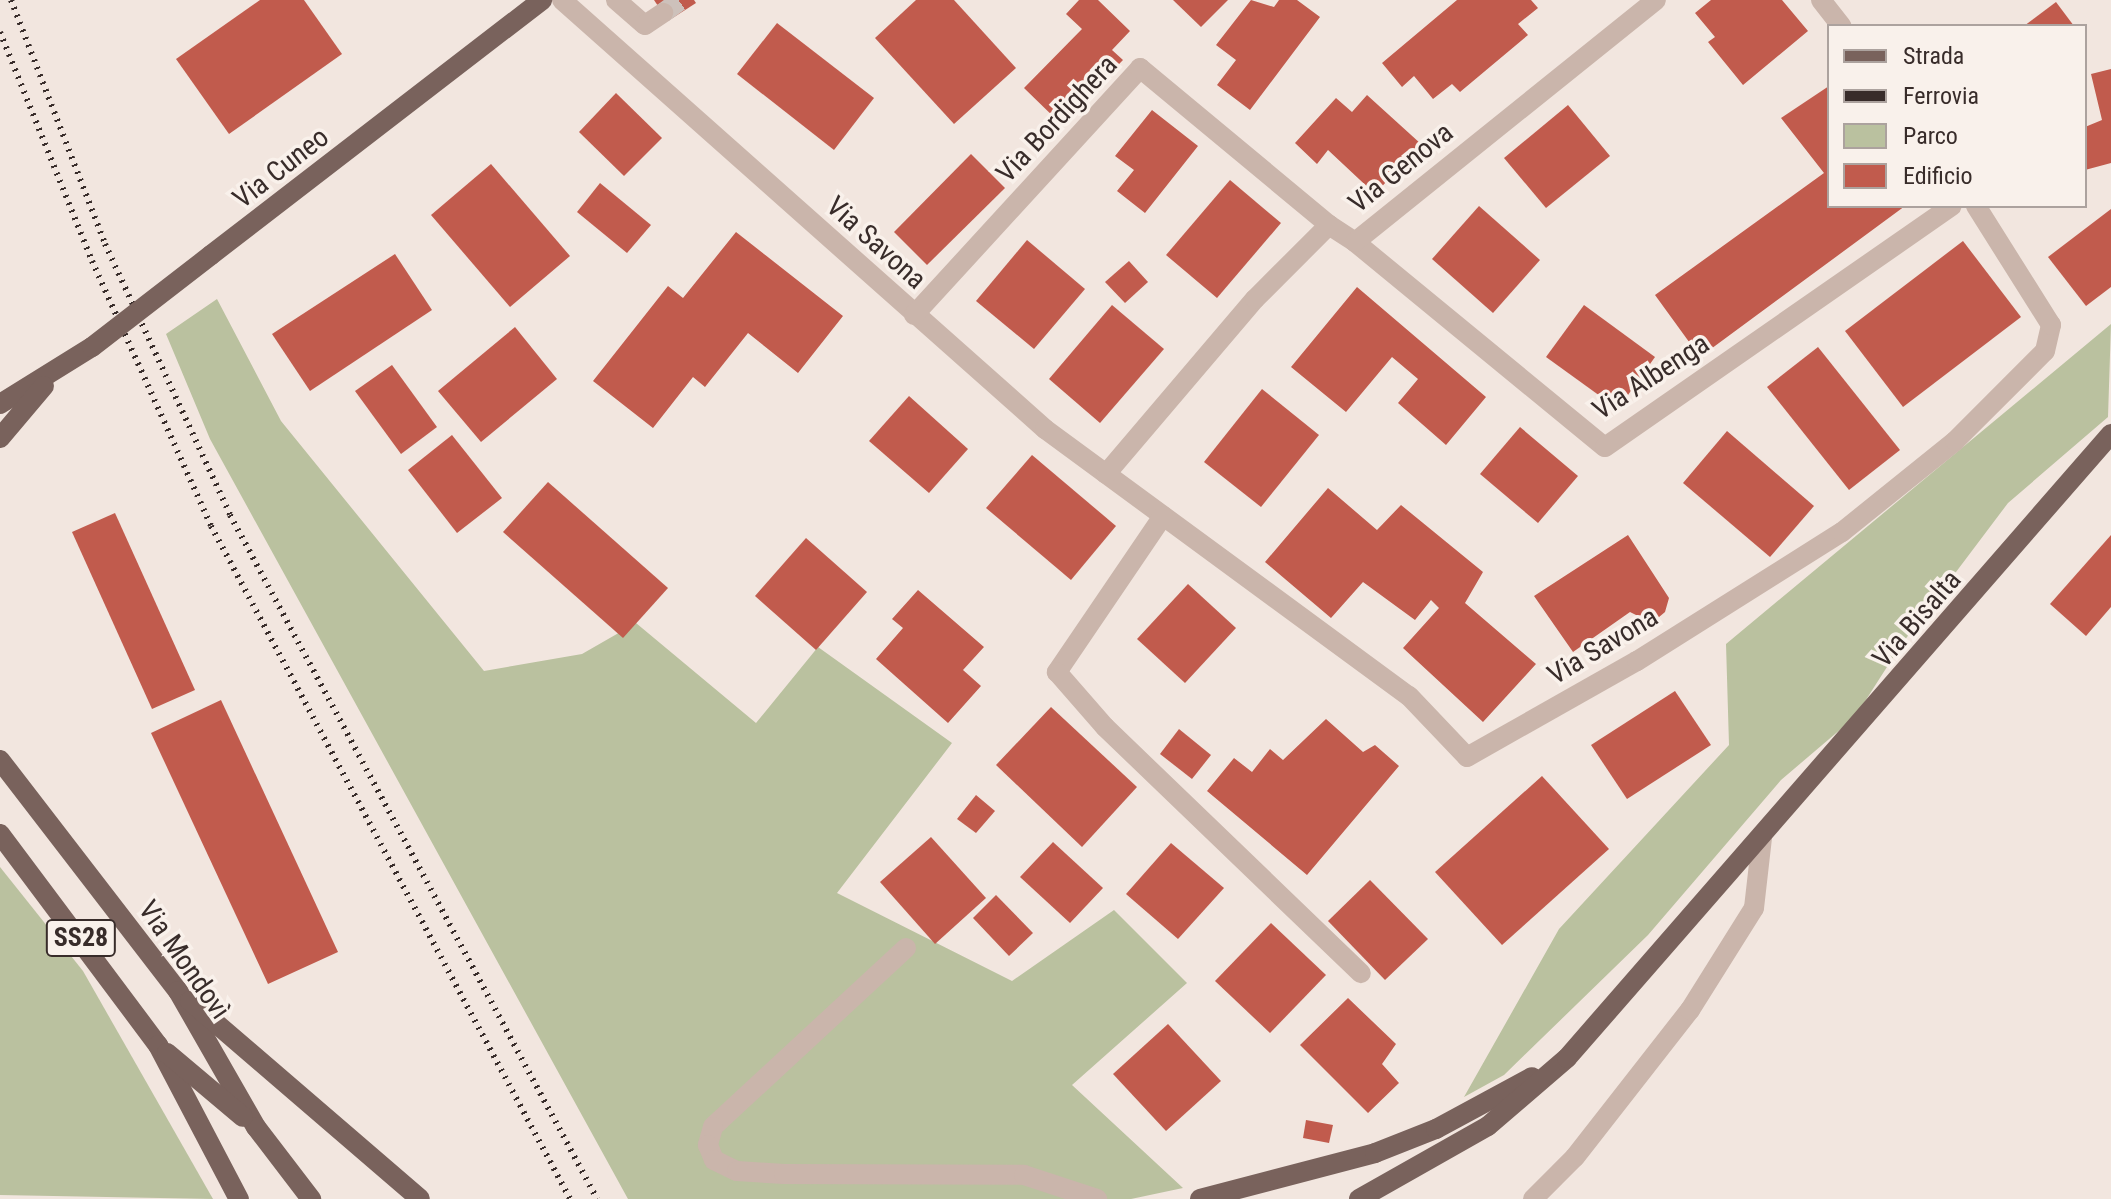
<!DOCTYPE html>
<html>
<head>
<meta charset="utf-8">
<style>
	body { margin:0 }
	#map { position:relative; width:2111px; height:1199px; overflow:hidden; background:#f2e6df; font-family:"Roboto Condensed",sans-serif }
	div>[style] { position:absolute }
	.green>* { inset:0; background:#bac19f }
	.building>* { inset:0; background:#c15b4d }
	.minor-tunnel>* { height:20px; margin-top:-10px; transform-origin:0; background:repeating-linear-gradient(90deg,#cdc1bb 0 20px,transparent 0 30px) }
	.minor>* { height:20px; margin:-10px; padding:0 10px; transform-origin:10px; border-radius:10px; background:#cab5ab }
	.major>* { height:20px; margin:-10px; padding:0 10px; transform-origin:10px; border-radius:10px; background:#79625c }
	.rail>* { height:6px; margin-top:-3px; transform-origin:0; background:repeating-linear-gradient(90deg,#382c2a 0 2px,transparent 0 8px) }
	.major-bridge>* { height:20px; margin:-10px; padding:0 10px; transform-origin:10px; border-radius:10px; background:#79625c }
	span { translate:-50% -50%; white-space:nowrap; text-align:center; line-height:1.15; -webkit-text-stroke:7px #f9f1eb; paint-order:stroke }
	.shield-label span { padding:2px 6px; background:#f9f1eb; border:2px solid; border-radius:6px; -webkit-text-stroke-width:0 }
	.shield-label { font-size:26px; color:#382c2a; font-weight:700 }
	.street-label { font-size:28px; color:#382c2a }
	.legend { position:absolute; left:1827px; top:24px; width:260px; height:184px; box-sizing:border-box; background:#f9f1eb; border:2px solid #aca29e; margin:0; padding:10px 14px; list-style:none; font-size:24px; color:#382c2a }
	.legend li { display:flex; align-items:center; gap:16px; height:40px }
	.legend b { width:40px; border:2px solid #aca29e }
</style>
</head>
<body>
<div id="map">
	<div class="green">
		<i style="clip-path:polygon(217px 299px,281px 421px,484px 671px,582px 654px,636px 623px,756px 723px,818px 647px,952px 743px,837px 893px,1012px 981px,1114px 910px,1187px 983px,1072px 1085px,1183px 1188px,1131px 1199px,628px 1199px,210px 439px,166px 334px)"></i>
		<i style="clip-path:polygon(2111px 324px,2108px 417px,2008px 503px,1901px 645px,1855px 717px,1781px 780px,1648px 935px,1504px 1075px,1464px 1097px,1559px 929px,1729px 745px,1726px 644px)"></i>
		<i style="clip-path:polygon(0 867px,83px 971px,213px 1199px,0 1195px)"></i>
	</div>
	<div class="building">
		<i style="clip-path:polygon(260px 0,304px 0,342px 54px,229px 134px,176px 59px)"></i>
		<i style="clip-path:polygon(654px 0,694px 0,696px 3px,668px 21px)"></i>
		<i style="clip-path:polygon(916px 0,954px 0,1016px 68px,954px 124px,875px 38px)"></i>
		<i style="clip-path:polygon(1079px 0,1098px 0,1130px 31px,1112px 50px,1123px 60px,1061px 124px,1024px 88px,1082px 29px,1066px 14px)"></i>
		<i style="clip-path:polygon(1173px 0,1228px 0,1201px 27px)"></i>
		<i style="clip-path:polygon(1251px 0,1274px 7px,1279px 0,1297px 0,1320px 17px,1250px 110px,1217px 85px,1236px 60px,1216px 45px)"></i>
		<i style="clip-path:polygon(1457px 0,1531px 0,1538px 8px,1518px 24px,1528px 35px,1460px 92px,1452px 84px,1433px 99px,1414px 76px,1402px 87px,1382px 63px)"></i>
		<i style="clip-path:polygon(1711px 0,1782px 0,1808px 31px,1743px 85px,1708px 42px,1715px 37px,1695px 13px)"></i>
		<i style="clip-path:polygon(2056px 2px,2074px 26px,2024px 26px)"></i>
		<i style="clip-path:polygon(777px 23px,874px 98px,834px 150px,737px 74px)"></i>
		<i style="clip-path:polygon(2111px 69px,2111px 163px,2085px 170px,2085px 127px,2102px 120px,2091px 74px)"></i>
		<i style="clip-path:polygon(1829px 86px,1829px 206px,1905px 206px,1700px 357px,1655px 295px,1824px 173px,1781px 118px)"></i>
		<i style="clip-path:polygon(616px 93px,662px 138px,624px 176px,579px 132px)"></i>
		<i style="clip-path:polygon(1367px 95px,1421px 144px,1375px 194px,1328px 150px,1317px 164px,1295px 143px,1336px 98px,1352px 112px)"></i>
		<i style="clip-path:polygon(1568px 105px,1610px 156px,1546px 208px,1504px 158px)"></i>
		<i style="clip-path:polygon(1152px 110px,1198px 146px,1145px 213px,1117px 191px,1134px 170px,1115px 156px)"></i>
		<i style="clip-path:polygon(971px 154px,1005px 188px,927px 265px,894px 232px)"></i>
		<i style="clip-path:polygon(491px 164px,570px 256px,510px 307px,431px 215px)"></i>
		<i style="clip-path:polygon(1230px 180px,1281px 223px,1217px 298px,1166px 255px)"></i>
		<i style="clip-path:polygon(600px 183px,651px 225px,627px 253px,577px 212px)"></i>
		<i style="clip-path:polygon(1479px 206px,1540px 260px,1493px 313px,1432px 259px)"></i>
		<i style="clip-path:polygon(2111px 209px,2111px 287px,2086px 306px,2048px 257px)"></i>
		<i style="clip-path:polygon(736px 232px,843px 316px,798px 373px,748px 333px,705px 387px,693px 377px,653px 428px,593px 381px,668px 286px,683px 298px)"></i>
		<i style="clip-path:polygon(1027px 240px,1085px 289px,1034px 349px,976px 301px)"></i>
		<i style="clip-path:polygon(1963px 241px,2021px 317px,1903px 407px,1845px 331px)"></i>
		<i style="clip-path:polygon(395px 254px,432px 310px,310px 391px,272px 334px)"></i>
		<i style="clip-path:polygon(1129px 261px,1148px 282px,1125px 303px,1105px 282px)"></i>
		<i style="clip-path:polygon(1357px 287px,1486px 397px,1446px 445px,1398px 403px,1418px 379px,1392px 357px,1346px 412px,1291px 367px)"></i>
		<i style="clip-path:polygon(1112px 305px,1164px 349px,1100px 423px,1049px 379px)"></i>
		<i style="clip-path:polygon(1584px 305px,1655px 357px,1618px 409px,1546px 357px)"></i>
		<i style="clip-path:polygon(515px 327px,557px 379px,481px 442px,438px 391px)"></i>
		<i style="clip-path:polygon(1818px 347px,1900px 450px,1849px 490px,1767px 387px)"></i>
		<i style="clip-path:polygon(392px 365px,437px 427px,401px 454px,355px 391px)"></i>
		<i style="clip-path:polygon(1262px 389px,1319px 435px,1261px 507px,1204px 462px)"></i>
		<i style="clip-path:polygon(909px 396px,968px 449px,929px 493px,869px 441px)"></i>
		<i style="clip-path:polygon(1520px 427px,1578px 476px,1538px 523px,1480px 474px)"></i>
		<i style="clip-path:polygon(1727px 431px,1814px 506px,1770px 557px,1683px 483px)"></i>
		<i style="clip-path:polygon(452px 435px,502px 498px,457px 533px,408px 470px)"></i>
		<i style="clip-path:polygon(1032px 455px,1116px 526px,1071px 580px,986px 508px)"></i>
		<i style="clip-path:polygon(548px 482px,668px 588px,623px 638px,503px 532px)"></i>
		<i style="clip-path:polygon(1328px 488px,1377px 530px,1401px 505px,1483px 572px,1465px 603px,1536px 664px,1483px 722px,1403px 648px,1439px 608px,1431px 600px,1415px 620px,1363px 582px,1331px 618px,1265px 562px)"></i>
		<i style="clip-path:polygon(115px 513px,195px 690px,152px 709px,72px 532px)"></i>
		<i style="clip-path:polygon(1628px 535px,1669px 598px,1665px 612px,1652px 623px,1630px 612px,1573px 652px,1534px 596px)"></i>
		<i style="clip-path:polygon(2111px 535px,2111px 607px,2086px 636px,2050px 604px)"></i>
		<i style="clip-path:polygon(806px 538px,867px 592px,816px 650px,755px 596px)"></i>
		<i style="clip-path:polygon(1188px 584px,1236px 628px,1185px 683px,1137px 639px)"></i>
		<i style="clip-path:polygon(918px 590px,984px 647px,963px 670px,981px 686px,948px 723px,876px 659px,903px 628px,892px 619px)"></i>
		<i style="clip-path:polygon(1675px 691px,1711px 745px,1627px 799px,1591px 745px)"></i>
		<i style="clip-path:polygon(221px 700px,338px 952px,268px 984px,151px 733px)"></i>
		<i style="clip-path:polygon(1051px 707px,1137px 787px,1082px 847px,996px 765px)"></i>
		<i style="clip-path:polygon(1326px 719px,1363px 752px,1375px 745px,1399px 766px,1307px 875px,1207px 791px,1234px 758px,1252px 772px,1270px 749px,1283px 760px)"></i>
		<i style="clip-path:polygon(1179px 729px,1211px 755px,1192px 779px,1160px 754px)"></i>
		<i style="clip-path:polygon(1542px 776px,1609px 849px,1502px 945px,1435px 872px)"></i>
		<i style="clip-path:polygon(976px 795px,995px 811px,976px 833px,957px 819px)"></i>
		<i style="clip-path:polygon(931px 837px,986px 898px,935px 944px,880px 882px)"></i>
		<i style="clip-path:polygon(1053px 842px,1103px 888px,1070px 923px,1020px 877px)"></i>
		<i style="clip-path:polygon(1171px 843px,1224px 888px,1178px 939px,1126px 894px)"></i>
		<i style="clip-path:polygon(1370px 880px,1428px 939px,1385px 980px,1328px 921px)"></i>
		<i style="clip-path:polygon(996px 895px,1033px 933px,1009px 956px,973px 918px)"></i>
		<i style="clip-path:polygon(1271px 923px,1326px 975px,1270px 1033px,1215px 981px)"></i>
		<i style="clip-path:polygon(1348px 998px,1396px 1044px,1382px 1064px,1399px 1083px,1368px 1113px,1300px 1045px)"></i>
		<i style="clip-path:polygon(1168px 1024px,1221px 1081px,1166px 1131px,1113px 1074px)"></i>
		<i style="clip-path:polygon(1306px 1120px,1333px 1125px,1329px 1143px,1303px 1138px)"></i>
	</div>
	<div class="minor-tunnel">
		<i style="left:663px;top:13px;width:22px;rotate:-36deg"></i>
	</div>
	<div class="minor">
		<i style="left:562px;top:0;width:646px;rotate:41.61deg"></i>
		<i style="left:1045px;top:429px;width:451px;rotate:36.3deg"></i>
		<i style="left:1409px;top:696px;width:84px;rotate:46.4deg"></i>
		<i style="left:1467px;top:757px;width:195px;rotate:-29.5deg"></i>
		<i style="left:1637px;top:661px;width:242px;rotate:-32.2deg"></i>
		<i style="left:1842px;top:532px;width:145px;rotate:-38.8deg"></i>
		<i style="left:1955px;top:441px;width:127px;rotate:-45deg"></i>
		<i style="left:2045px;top:351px;width:27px;rotate:-77deg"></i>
		<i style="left:2051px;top:325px;width:141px;rotate:-122.2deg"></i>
		<i style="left:616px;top:0;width:38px;rotate:41deg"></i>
		<i style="left:645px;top:25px;width:22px;rotate:-34deg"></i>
		<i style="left:1821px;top:0;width:33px;rotate:52deg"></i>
		<i style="left:1355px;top:242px;width:323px;rotate:39.4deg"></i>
		<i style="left:1605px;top:447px;width:422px;rotate:-34.8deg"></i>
		<i style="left:914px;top:315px;width:335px;rotate:-47.5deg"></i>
		<i style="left:1140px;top:68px;width:246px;rotate:39.7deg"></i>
		<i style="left:1106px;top:474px;width:230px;rotate:-49.6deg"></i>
		<i style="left:1255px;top:299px;width:105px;rotate:-45deg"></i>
		<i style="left:1329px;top:225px;width:31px;rotate:33deg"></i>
		<i style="left:1355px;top:242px;width:386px;rotate:-38.8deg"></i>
		<i style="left:1163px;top:516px;width:189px;rotate:124.2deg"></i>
		<i style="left:1057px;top:672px;width:73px;rotate:48.9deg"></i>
		<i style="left:1105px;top:727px;width:355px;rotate:43.9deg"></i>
		<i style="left:906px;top:948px;width:263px;rotate:137.2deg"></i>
		<i style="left:713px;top:1127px;width:19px;rotate:106deg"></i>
		<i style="left:708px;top:1145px;width:16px;rotate:68deg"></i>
		<i style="left:714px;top:1160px;width:25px;rotate:26deg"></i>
		<i style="left:737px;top:1171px;width:47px;rotate:3.7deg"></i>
		<i style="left:784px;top:1174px;width:240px;rotate:0.2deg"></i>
		<i style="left:1024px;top:1175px;width:77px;rotate:18.2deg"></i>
		<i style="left:1533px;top:1199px;width:59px;rotate:-45deg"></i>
		<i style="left:1575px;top:1157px;width:187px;rotate:-52deg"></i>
		<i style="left:1690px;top:1010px;width:120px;rotate:-57.9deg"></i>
		<i style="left:1754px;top:908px;width:70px;rotate:-83.5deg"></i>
	</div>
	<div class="major">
		<i style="left:211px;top:255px;width:418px;rotate:-37.6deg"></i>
		<i style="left:0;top:404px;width:108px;rotate:-31.8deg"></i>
		<i style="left:0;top:438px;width:68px;rotate:-49.8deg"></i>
		<i style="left:0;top:760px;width:292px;rotate:52.4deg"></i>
		<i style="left:178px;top:991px;width:157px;rotate:60.2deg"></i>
		<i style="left:256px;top:1127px;width:91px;rotate:52.6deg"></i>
		<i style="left:0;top:834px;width:264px;rotate:53.2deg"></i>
		<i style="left:158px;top:1045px;width:174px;rotate:62.3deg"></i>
		<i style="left:190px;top:1001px;width:303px;rotate:40.7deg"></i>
		<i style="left:167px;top:1053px;width:99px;rotate:40.1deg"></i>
		<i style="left:1200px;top:1199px;width:181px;rotate:-14.7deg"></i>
		<i style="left:1375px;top:1153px;width:66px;rotate:-21.5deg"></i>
		<i style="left:1436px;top:1129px;width:109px;rotate:-28.4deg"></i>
		<i style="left:1359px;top:1199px;width:148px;rotate:-29.5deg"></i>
		<i style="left:1488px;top:1126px;width:104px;rotate:-40.7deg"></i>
		<i style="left:1567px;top:1058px;width:828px;rotate:-48.92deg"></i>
	</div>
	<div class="rail">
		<i style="left:11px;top:0;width:261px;rotate:68.9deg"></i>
		<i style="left:105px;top:244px;width:298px;rotate:65.2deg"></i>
		<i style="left:230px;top:515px;width:776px;rotate:61.78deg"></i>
		<i style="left:0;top:32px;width:247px;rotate:68.1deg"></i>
		<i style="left:92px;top:261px;width:290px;rotate:65.8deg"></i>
		<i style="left:211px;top:526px;width:763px;rotate:61.92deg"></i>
	</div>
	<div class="major-bridge">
		<i style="left:92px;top:347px;width:150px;rotate:-37.7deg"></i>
	</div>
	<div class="shield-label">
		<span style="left:81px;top:938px">SS28</span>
	</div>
	<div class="street-label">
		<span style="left:1057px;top:119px;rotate:-47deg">Via Bordighera</span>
		<span style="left:281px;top:168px;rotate:-38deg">Via Cuneo</span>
		<span style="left:1401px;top:168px;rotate:-39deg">Via Genova</span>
		<span style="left:876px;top:243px;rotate:42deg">Via Savona</span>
		<span style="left:1651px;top:377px;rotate:-33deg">Via Albenga</span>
		<span style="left:1917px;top:619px;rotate:-49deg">Via Bisalta</span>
		<span style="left:1603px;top:646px;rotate:-31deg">Via Savona</span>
		<span style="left:184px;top:960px;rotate:55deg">Via Mondovì</span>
	</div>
	<ul class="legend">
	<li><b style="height:10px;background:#79625c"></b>Strada</li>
	<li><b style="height:10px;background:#382c2a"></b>Ferrovia</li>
	<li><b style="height:22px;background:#bac19f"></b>Parco</li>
	<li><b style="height:22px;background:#c15b4d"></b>Edificio</li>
	</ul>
</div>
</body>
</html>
